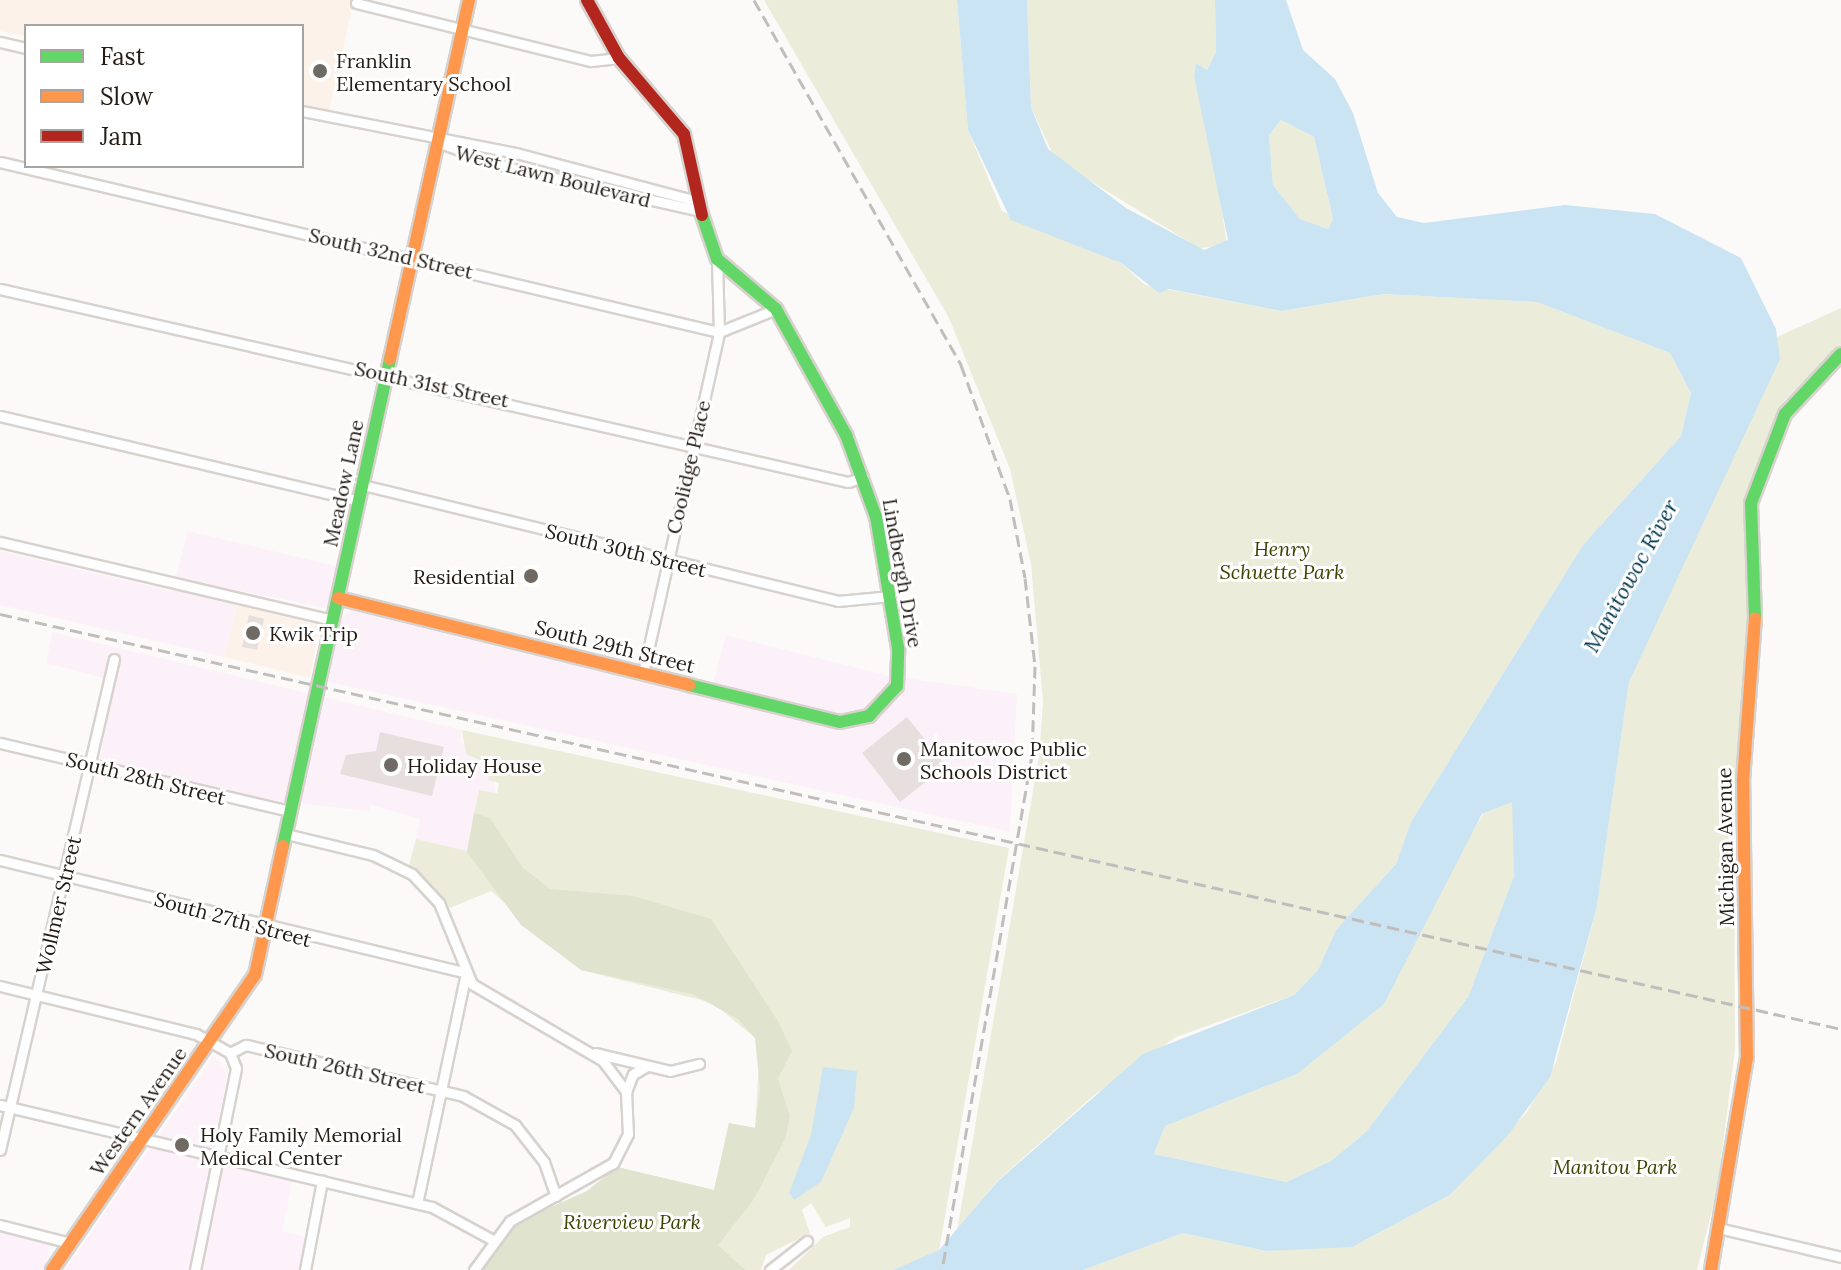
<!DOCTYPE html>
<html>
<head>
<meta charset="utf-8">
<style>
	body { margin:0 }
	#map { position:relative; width:1841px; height:1270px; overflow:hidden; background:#fcfaf8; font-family:Lora,serif }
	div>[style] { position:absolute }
	.built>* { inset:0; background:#fdf2e9 }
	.industrial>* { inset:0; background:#fdf1f9 }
	.medical>* { inset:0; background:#fdf1fa }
	.green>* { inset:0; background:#ebedda }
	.forest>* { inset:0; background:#e0e3cd }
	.water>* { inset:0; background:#cae4f4 }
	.building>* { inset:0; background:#e6dfdd }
	.roads { filter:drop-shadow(2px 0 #d7d2ce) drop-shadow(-2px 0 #d7d2ce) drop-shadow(0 2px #d7d2ce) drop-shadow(0 -2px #d7d2ce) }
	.street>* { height:9px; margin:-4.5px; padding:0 4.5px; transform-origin:4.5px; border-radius:4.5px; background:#fffefe }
	.fast>* { height:12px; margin:-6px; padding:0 6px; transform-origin:6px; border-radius:6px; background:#63d668 }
	.slow>* { height:12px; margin:-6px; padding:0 6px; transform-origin:6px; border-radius:6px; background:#ff974d }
	.jam>* { height:12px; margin:-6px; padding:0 6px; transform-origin:6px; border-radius:6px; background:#b3261e }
	.rail>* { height:3px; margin-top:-1.5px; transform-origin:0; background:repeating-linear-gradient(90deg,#c0bebd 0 12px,transparent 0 18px) }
	.dots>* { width:22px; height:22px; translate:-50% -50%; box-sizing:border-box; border:4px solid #fff; border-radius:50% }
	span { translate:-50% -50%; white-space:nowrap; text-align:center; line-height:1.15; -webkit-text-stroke:6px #fff; paint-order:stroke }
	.poi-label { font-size:20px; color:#241c15 }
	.left { translate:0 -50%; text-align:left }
	.right { translate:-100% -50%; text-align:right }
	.street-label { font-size:20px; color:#241c15 }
	.park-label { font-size:20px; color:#3d4300; font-style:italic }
	.water-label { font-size:22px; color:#02374f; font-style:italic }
	.legend { position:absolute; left:24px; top:24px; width:280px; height:144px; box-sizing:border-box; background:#fff; border:2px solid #a7a4a1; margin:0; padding:10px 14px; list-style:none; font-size:24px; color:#241c15 }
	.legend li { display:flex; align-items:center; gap:16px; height:40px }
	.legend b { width:40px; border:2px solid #a7a4a1 }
</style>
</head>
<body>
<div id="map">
	<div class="built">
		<i style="clip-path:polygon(0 0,354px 0,329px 111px,302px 104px,302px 26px,26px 26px,26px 37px,0 31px)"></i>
		<i style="clip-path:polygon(237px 605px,319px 625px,310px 678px,224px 657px)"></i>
	</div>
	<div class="industrial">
		<i style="clip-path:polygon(188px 531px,336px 566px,326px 608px,240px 591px,224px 657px,0 605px,0 551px,172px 591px)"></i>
		<i style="clip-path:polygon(353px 610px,709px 698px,726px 635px,886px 675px,1017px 694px,1010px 832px,328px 682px,342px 617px)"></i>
		<i style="clip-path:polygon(52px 632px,462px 730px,460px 742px,491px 765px,496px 793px,480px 790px,467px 852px,416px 839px,420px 819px,370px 805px,369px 811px,277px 801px,100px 760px,115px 681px,46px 663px)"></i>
	</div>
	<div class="medical">
		<i style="clip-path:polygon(214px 1056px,228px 1071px,209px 1169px,230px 1165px,293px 1180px,282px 1231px,306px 1237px,299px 1270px,65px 1270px)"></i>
		<i style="clip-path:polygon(0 1230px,49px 1244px,47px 1261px,61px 1270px,0 1270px)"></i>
	</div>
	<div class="green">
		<i style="clip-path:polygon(764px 0,957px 0,968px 130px,1002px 211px,1121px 263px,1145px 285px,1281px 311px,1384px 294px,1537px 302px,1670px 353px,1691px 393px,1681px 436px,1583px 545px,1411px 822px,1396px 864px,1336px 930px,1318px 970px,1294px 995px,1176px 1037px,1093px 1096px,997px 1181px,957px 1231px,1039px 756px,1043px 702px,1031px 564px,1010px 469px,949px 318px)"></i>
		<i style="clip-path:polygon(1027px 0,1215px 0,1216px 52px,1207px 70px,1196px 63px,1194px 76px,1211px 132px,1227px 246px,1199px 248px,1055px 159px,1031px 107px)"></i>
		<i style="clip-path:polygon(1281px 120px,1314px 137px,1333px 219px,1328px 229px,1300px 219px,1273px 185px,1269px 135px)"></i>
		<i style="clip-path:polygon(1841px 308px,1841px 345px,1784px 401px,1747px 493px,1749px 656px,1734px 791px,1735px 1050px,1717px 1191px,1697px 1270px,1083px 1270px,1183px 1233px,1266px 1251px,1364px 1241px,1450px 1195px,1527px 1112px,1556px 1062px,1597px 906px,1629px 682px,1777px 337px)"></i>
		<i style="clip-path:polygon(462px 730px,1009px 848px,939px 1251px,893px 1270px,789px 1270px,823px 1237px,850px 1227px,850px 1218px,826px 1227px,811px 1203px,802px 1210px,810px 1233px,766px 1255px,761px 1270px,480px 1270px,516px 1223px,587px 1191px,617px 1167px,714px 1190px,729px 1123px,755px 1128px,759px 1061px,755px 1038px,713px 1003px,581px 970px,491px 891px,450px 908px,409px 865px,416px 839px,467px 851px,479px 790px,497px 793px,499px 783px,488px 780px,491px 765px,466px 754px)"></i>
		<i style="clip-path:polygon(1513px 801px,1514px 876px,1468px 997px,1366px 1132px,1331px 1161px,1286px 1182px,1154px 1154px,1165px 1126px,1297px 1074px,1446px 878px,1483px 814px)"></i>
	</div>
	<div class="forest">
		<i style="clip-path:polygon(474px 813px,490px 818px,523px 868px,550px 889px,633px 896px,711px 919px,778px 1021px,792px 1051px,778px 1079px,790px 1116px,785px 1139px,754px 1199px,718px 1245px,745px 1270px,480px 1270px,516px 1223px,587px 1191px,617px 1167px,714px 1190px,729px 1123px,755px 1128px,760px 1089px,755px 1038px,738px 1019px,692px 994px,581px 970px,521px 925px,467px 852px)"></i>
	</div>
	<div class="water">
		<i style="clip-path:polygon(evenodd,957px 0,1027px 0,1031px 107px,1048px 149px,1126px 208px,1204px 250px,1228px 240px,1194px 76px,1196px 63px,1207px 70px,1216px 52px,1215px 0,1286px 0,1303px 50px,1335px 79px,1353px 113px,1378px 193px,1397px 217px,1424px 223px,1565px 205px,1655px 214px,1741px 258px,1776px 329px,1780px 359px,1629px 682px,1597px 906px,1550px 1077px,1509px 1134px,1450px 1195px,1352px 1247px,1266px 1251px,1183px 1233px,1083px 1270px,893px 1270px,939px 1250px,998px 1181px,1143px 1054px,1294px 995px,1318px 970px,1336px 930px,1396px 864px,1411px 822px,1583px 545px,1681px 436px,1691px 393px,1670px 353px,1537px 302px,1384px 294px,1281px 311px,1169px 289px,1159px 293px,1121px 263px,1011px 220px,968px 130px,957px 0,1281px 120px,1314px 137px,1333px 219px,1328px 229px,1300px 219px,1273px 185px,1269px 135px,1281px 120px,957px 0,1512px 802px,1514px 876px,1468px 997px,1366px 1132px,1331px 1161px,1286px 1182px,1154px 1154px,1165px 1126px,1297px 1074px,1384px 1004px,1482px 814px,1512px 802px)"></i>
		<i style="clip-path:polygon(823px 1067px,857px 1071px,854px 1108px,821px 1182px,794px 1200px,789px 1193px,811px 1135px)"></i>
	</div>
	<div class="building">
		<i style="clip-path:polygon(249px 615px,264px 619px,257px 650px,242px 647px)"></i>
		<i style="clip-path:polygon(907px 717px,946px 766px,900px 802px,862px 753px)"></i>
		<i style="clip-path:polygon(380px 732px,444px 747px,432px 796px,340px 774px,346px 755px,376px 751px)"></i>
	</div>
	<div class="roads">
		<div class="street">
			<i style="left:356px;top:3px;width:242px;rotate:13.9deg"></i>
			<i style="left:591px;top:61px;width:28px;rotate:-6deg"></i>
			<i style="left:0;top:42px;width:27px;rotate:13deg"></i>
			<i style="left:302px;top:111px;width:218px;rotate:11.1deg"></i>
			<i style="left:516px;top:153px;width:190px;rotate:14.9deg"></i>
			<i style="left:437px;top:142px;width:77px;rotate:19.6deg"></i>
			<i style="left:510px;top:168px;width:196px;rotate:12.7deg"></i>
			<i style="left:0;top:162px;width:739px;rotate:13.3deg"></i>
			<i style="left:719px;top:332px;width:61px;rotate:-22deg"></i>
			<i style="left:0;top:289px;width:870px;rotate:12.82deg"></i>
			<i style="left:848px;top:482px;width:16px;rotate:-18deg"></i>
			<i style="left:0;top:416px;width:369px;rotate:13.3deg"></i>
			<i style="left:363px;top:485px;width:489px;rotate:13.7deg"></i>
			<i style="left:838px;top:601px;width:53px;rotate:-5.4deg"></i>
			<i style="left:0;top:542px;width:342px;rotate:13.2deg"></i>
			<i style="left:643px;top:673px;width:349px;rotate:-77.4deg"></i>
			<i style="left:719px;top:332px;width:73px;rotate:-91.6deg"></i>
			<i style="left:0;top:743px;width:299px;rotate:13.2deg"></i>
			<i style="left:286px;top:834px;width:89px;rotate:13.6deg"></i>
			<i style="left:373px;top:855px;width:43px;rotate:26deg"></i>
			<i style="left:412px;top:874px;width:40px;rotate:47deg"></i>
			<i style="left:439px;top:903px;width:87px;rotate:67.8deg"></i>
			<i style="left:472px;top:984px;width:152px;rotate:30.4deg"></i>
			<i style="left:603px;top:1061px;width:39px;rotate:53deg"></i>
			<i style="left:626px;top:1092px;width:42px;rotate:87.3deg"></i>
			<i style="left:628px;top:1134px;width:33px;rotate:117deg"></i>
			<i style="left:613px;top:1163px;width:118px;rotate:150.6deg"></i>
			<i style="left:510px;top:1221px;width:61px;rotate:126.3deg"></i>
			<i style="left:0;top:860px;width:480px;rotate:13.6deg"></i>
			<i style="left:466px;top:973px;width:235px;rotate:102deg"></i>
			<i style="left:0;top:986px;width:202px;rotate:13.8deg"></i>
			<i style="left:196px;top:1034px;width:39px;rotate:29deg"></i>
			<i style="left:230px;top:1053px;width:18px;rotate:-27deg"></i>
			<i style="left:246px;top:1045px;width:223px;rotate:13.2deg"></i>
			<i style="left:463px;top:1096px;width:60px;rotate:29.1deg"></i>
			<i style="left:515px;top:1125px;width:47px;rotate:51.9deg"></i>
			<i style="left:544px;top:1162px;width:36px;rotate:71deg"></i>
			<i style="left:595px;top:1053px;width:77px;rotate:13.5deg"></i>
			<i style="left:670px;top:1071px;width:30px;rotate:-14deg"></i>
			<i style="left:626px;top:1092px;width:19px;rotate:-69deg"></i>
			<i style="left:633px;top:1074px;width:16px;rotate:-30deg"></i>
			<i style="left:0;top:1105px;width:444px;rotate:13.3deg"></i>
			<i style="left:432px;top:1207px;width:67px;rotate:28.5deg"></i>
			<i style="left:0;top:1150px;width:504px;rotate:-76.93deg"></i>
			<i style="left:0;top:1225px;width:72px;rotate:14.4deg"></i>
			<i style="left:1722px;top:1229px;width:122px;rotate:13.2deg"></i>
			<i style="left:195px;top:1270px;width:206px;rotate:-78.5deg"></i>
			<i style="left:236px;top:1068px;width:16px;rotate:-112deg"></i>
			<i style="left:305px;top:1270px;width:91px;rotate:-79.2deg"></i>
			<i style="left:770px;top:1270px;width:47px;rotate:-38.1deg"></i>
		</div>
		<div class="fast">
			<i style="left:1755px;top:618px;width:115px;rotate:-92deg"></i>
			<i style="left:1751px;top:503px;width:95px;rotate:-69.1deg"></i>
			<i style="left:1785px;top:414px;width:82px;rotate:-47deg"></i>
			<i style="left:689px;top:685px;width:155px;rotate:13.8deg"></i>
			<i style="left:840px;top:722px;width:30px;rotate:-12deg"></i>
			<i style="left:869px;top:716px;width:41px;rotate:-47deg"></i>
			<i style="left:897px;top:686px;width:38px;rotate:-88deg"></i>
			<i style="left:898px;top:648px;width:133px;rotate:-99.5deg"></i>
			<i style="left:876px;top:517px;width:87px;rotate:-110.1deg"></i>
			<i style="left:846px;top:435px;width:144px;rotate:-119.1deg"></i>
			<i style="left:776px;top:309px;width:77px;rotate:-139.7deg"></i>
			<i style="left:717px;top:259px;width:46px;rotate:-108.8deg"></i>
			<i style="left:283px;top:846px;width:499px;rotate:-77.6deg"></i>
		</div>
		<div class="slow">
			<i style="left:390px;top:359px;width:368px;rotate:-77.6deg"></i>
			<i style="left:338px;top:598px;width:362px;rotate:13.9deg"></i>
			<i style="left:52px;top:1270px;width:358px;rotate:-55.5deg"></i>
			<i style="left:255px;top:975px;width:132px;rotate:-77.8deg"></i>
			<i style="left:1711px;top:1270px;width:215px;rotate:-80.4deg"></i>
			<i style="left:1747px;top:1058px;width:277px;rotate:-90.8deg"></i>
			<i style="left:1743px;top:781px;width:163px;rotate:-85.8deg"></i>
		</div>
		<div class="jam">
			<i style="left:587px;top:0;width:66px;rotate:61.1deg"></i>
			<i style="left:619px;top:58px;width:100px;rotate:49.5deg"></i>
			<i style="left:684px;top:134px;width:83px;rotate:77.5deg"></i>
		</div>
	</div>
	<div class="rail">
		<i style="left:754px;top:0;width:420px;rotate:60.4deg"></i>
		<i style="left:961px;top:365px;width:143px;rotate:69.9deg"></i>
		<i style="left:1010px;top:499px;width:80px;rotate:79.2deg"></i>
		<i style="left:1025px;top:578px;width:89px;rotate:83.5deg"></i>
		<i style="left:1035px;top:666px;width:89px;rotate:91.9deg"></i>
		<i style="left:1032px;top:755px;width:523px;rotate:99.91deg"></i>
		<i style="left:0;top:614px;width:1887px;rotate:12.7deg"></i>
	</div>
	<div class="dots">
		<i style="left:320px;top:71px;background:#706a64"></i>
		<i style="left:531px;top:576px;background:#706a64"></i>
		<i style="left:253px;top:633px;background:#706a64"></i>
		<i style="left:904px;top:759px;background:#706a64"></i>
		<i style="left:391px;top:765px;background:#706a64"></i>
		<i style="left:182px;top:1145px;background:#706a64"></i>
	</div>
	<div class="poi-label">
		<span class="left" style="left:336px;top:72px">Franklin<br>Elementary School</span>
		<span class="right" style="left:515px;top:576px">Residential</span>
		<span class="left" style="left:269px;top:633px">Kwik Trip</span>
		<span class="left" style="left:920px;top:760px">Manitowoc Public<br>Schools District</span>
		<span class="left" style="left:407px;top:765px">Holiday House</span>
		<span class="left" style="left:200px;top:1146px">Holy Family Memorial<br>Medical Center</span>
	</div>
	<div class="street-label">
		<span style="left:553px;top:176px;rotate:14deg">West Lawn Boulevard</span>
		<span style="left:391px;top:253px;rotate:13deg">South 32nd Street</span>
		<span style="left:432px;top:384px;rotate:12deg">South 31st Street</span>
		<span style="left:688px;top:467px;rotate:-77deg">Coolidge Place</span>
		<span style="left:343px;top:483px;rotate:-78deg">Meadow Lane</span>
		<span style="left:626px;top:550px;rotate:14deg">South 30th Street</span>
		<span style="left:903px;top:573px;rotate:80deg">Lindbergh Drive</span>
		<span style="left:615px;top:646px;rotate:14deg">South 29th Street</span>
		<span style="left:146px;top:778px;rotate:14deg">South 28th Street</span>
		<span style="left:1725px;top:847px;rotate:-91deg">Michigan Avenue</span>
		<span style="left:58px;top:905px;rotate:-77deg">Wollmer Street</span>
		<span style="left:233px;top:919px;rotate:15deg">South 27th Street</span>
		<span style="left:345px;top:1068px;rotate:13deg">South 26th Street</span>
		<span style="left:138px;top:1111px;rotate:-55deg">Western Avenue</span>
	</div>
	<div class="park-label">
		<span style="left:1282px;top:560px">Henry<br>Schuette Park</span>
		<span style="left:1615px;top:1166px">Manitou Park</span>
		<span style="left:632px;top:1221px">Riverview Park</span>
	</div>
	<div class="water-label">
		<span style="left:1631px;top:576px;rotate:-61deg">Manitowoc River</span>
	</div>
	<ul class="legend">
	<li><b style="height:10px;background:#63d668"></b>Fast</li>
	<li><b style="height:10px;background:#ff974d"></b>Slow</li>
	<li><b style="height:10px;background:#b3261e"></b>Jam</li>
	</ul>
</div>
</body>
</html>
